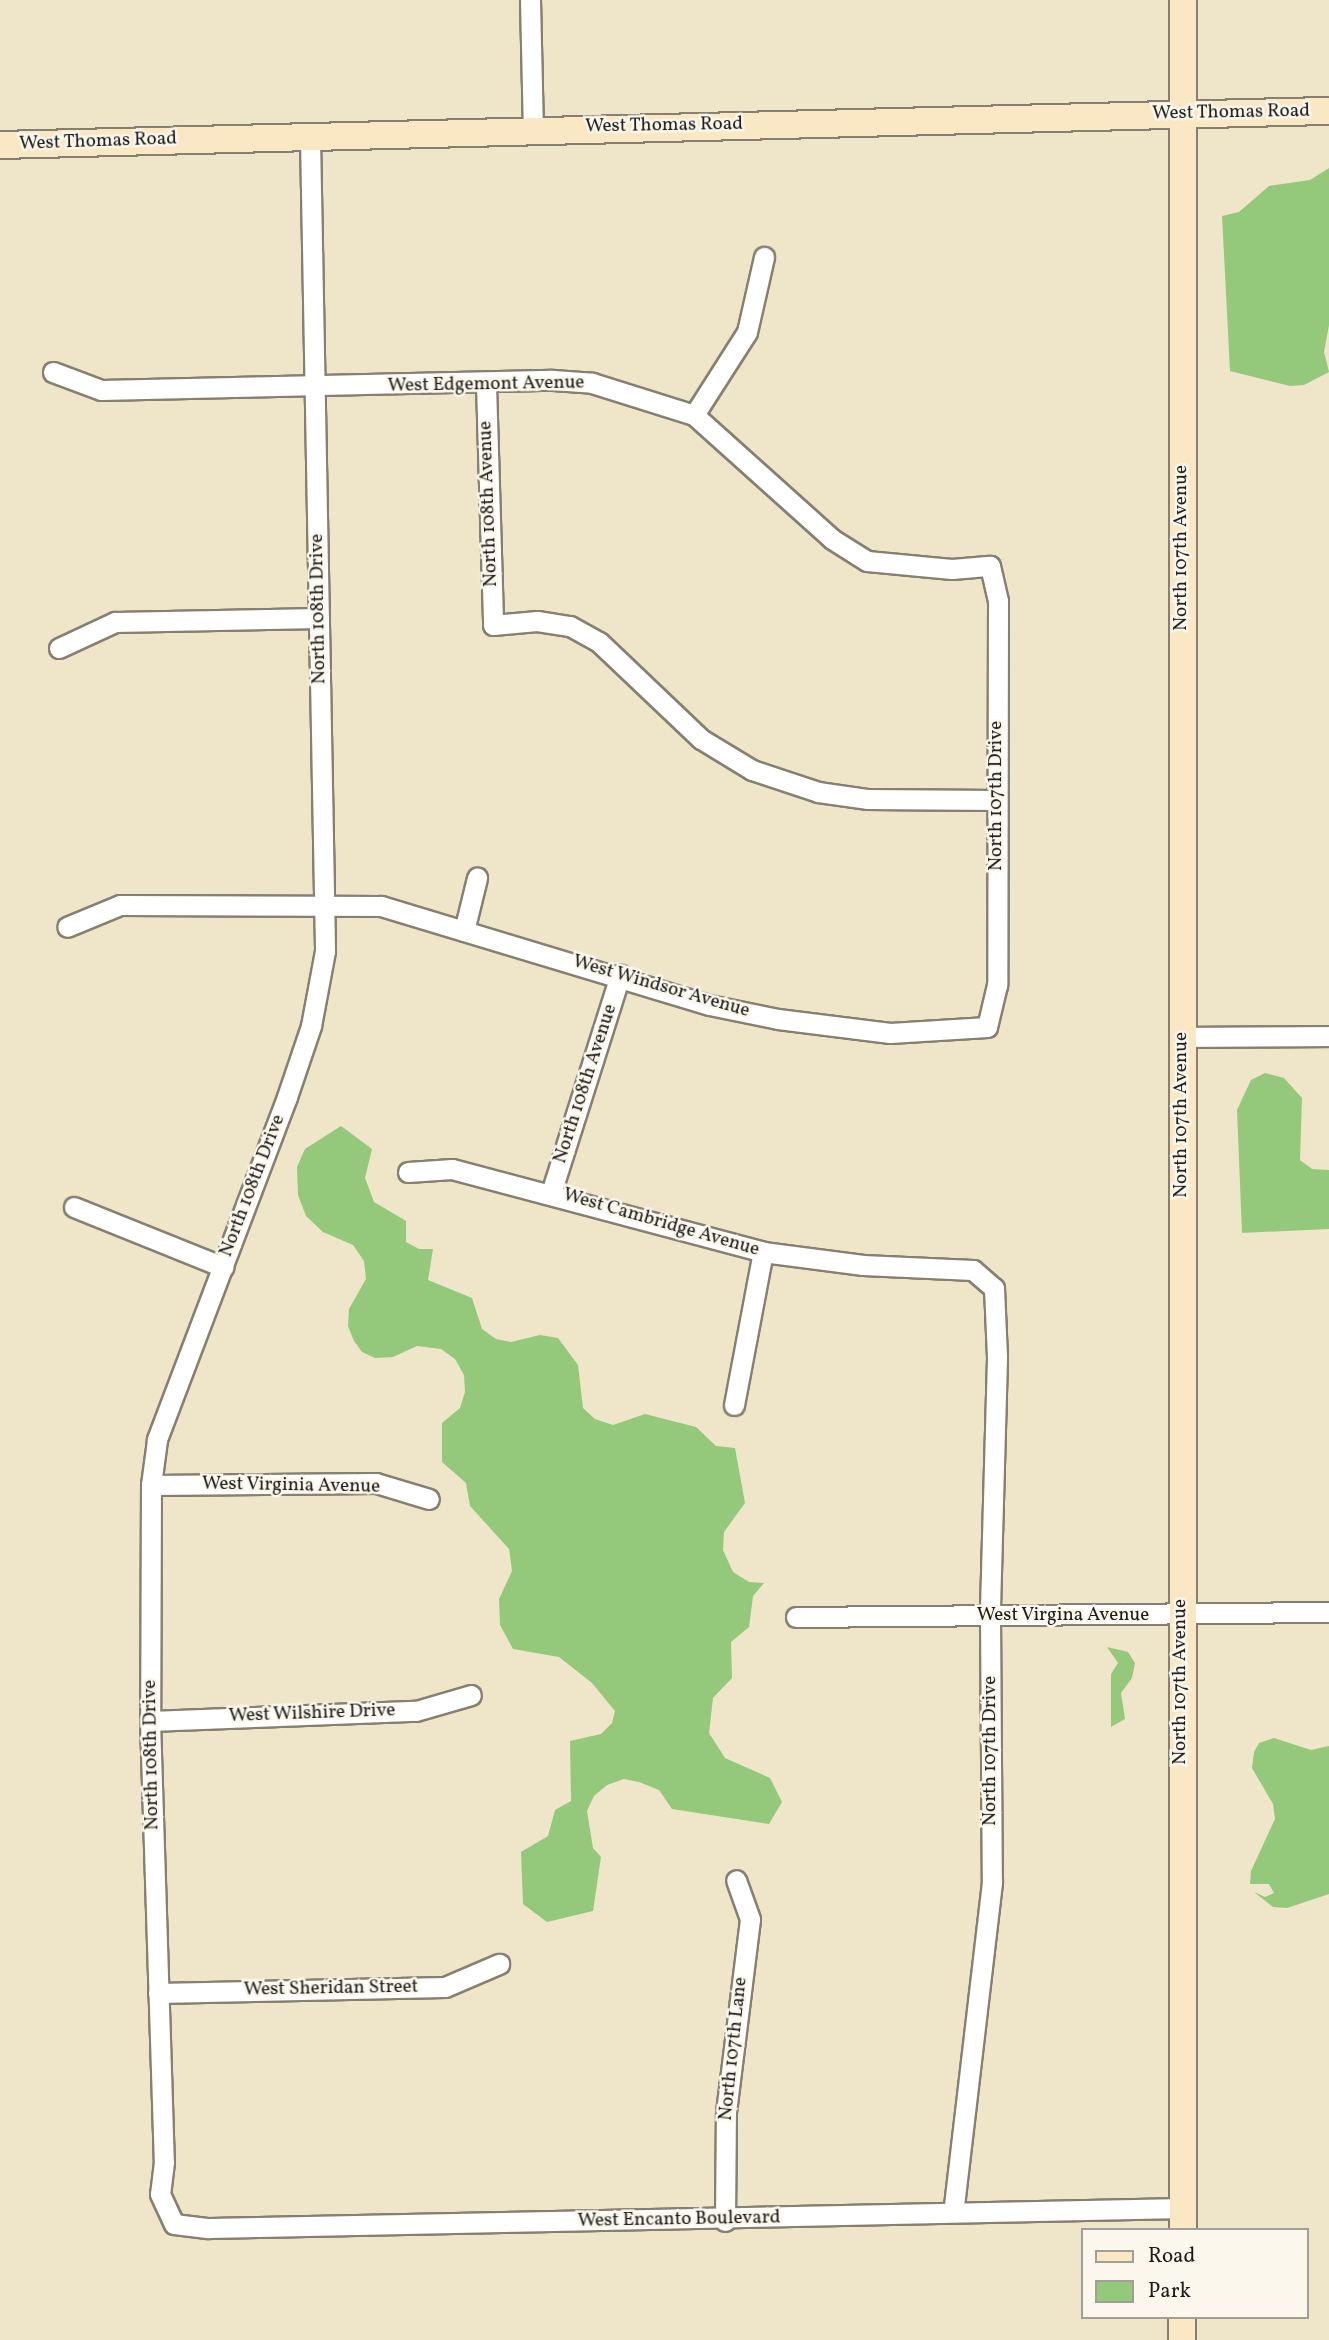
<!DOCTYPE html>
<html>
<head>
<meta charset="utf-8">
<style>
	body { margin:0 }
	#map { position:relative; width:1329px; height:2340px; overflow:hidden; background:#efe5c8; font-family:Vollkorn,serif }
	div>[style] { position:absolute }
	.green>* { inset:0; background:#94c97b }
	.roads { filter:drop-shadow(2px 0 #868072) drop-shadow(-2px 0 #868072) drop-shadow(0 2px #868072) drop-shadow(0 -2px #868072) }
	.minor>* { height:19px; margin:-9.5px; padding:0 9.5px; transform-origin:9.5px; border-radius:9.5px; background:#fff }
	.secondary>* { height:26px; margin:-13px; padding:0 13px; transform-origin:13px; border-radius:13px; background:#fae7c3 }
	span { translate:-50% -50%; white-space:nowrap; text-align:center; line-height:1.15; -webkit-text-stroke:5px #fbf7ec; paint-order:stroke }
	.street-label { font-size:19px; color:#1c1c1c }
	.legend { position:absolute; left:1081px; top:2228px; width:228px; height:91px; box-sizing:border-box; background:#fbf7ec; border:2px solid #a29f99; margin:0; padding:9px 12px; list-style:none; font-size:21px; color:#1c1c1c }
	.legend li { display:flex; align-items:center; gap:14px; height:35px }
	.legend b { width:35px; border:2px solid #a29f99 }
</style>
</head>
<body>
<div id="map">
	<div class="green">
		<i style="clip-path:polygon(1329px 168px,1329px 325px,1324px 352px,1329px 372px,1304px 385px,1290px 386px,1230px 371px,1222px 216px,1239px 212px,1269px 186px,1310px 180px)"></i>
		<i style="clip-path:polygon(1265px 1073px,1284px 1078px,1302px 1098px,1300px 1160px,1312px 1169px,1329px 1170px,1329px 1229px,1242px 1233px,1237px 1110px,1251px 1080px)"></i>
		<i style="clip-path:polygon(341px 1126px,372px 1149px,365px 1178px,374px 1202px,406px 1221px,406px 1242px,419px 1249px,433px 1249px,428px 1280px,472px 1298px,482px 1329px,496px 1339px,511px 1342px,540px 1335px,558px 1338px,578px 1365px,583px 1408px,595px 1419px,613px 1425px,645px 1414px,696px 1427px,716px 1446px,735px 1448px,745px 1503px,724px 1532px,723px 1550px,733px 1572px,749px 1582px,764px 1583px,753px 1596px,749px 1627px,731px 1642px,732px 1678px,713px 1698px,709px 1733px,725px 1758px,770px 1778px,782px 1802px,769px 1824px,672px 1809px,659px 1790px,639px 1782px,624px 1779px,607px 1785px,594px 1796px,587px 1811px,593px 1848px,601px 1857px,593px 1911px,547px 1922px,523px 1904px,521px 1852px,548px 1836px,555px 1810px,571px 1801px,570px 1741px,601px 1734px,612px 1723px,615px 1711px,592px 1683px,559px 1657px,513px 1649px,500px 1625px,499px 1599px,512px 1571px,509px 1549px,470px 1506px,466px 1483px,442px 1462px,442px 1423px,460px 1408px,465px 1392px,464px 1375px,455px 1359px,441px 1349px,417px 1346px,393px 1357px,375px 1358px,362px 1352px,354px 1341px,348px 1326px,349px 1309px,366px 1279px,364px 1261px,353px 1245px,323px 1232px,306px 1216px,298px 1195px,297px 1167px,305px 1149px)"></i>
		<i style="clip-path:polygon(1107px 1647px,1128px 1652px,1135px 1663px,1132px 1678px,1121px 1693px,1125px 1719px,1111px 1727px,1111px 1674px,1118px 1663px)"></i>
		<i style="clip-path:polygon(1274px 1738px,1311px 1750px,1329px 1746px,1329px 1894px,1287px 1908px,1273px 1907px,1254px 1892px,1265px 1897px,1274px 1893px,1269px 1884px,1250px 1884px,1251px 1871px,1275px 1819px,1273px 1804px,1252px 1768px,1254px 1752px,1259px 1743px)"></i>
	</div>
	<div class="roads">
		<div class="minor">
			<i style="left:530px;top:0;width:128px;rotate:88.7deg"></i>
			<i style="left:310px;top:137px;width:814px;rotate:88.94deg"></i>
			<i style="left:325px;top:951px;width:76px;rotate:100.6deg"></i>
			<i style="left:311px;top:1026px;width:75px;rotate:108.7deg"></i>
			<i style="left:287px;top:1097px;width:367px;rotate:110.8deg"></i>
			<i style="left:157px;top:1440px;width:45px;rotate:97.6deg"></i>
			<i style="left:151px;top:1485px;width:236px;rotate:90.2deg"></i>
			<i style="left:150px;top:1721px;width:441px;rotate:88.2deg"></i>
			<i style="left:164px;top:2162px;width:32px;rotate:97deg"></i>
			<i style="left:160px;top:2194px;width:33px;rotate:65deg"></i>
			<i style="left:174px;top:2224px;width:35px;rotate:7deg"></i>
			<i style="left:209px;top:2228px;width:974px;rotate:-1.18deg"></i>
			<i style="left:53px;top:372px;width:51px;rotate:20.6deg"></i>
			<i style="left:101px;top:390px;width:452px;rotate:-1.3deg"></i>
			<i style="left:553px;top:380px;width:39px;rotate:4deg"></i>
			<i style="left:592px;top:383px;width:107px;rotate:17.4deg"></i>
			<i style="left:694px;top:415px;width:186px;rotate:41.9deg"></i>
			<i style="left:832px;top:539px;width:41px;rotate:32.2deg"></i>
			<i style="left:867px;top:561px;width:85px;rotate:5.4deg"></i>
			<i style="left:952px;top:569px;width:38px;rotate:-5deg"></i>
			<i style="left:990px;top:566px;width:36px;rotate:77deg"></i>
			<i style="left:998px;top:601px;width:384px;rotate:90.1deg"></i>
			<i style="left:997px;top:985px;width:43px;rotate:103.4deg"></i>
			<i style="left:987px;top:1027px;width:97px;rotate:176.5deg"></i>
			<i style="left:890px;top:1033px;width:113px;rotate:-172.9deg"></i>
			<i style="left:778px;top:1019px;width:70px;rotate:-168.5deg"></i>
			<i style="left:709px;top:1005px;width:343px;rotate:-163.2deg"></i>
			<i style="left:381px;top:906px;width:261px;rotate:-179.8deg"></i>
			<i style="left:120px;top:905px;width:57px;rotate:157.5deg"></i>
			<i style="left:486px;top:384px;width:241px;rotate:88.3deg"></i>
			<i style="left:493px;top:625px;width:44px;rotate:-5.2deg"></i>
			<i style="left:537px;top:621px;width:33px;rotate:9deg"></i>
			<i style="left:570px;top:626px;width:33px;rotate:29deg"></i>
			<i style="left:599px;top:642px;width:141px;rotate:43.6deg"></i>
			<i style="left:701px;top:739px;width:60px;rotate:31.3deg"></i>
			<i style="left:752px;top:770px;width:70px;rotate:18.4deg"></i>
			<i style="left:818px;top:792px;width:49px;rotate:8.1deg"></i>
			<i style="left:867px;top:799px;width:129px;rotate:0.4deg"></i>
			<i style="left:694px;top:415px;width:98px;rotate:-57.4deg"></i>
			<i style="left:747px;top:332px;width:77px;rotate:-77.2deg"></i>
			<i style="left:59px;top:648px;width:62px;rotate:-24.9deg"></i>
			<i style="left:115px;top:622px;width:204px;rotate:-1.1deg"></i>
			<i style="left:464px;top:931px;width:55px;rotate:-76.2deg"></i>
			<i style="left:1182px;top:1037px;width:147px;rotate:-0.4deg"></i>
			<i style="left:408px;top:1172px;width:44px;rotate:-3.9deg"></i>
			<i style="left:452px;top:1169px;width:322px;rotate:14.9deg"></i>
			<i style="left:763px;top:1252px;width:101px;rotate:7.4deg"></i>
			<i style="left:863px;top:1265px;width:110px;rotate:2.6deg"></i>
			<i style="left:973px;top:1270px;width:28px;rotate:41deg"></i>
			<i style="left:994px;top:1288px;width:70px;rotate:87.5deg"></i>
			<i style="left:997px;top:1358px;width:258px;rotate:91.6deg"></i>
			<i style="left:990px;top:1616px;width:266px;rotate:89.6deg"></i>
			<i style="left:992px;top:1882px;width:332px;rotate:96.7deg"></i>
			<i style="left:551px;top:1193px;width:229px;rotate:-72.4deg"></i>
			<i style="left:74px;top:1207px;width:161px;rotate:21.9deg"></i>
			<i style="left:734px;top:1405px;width:156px;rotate:-79.3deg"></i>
			<i style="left:151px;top:1485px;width:225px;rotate:-0.5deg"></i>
			<i style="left:376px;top:1483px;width:55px;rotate:16.8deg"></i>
			<i style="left:796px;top:1617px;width:533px;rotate:-0.54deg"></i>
			<i style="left:150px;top:1721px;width:266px;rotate:-2.2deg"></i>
			<i style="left:416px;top:1711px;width:57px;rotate:-16.2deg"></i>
			<i style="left:158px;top:1993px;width:287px;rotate:-1.2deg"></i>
			<i style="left:445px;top:1987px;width:59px;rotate:-23.1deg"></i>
			<i style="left:725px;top:2221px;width:109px;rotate:-89.5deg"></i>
			<i style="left:726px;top:2112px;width:194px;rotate:-82.9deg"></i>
			<i style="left:750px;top:1919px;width:41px;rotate:-109.7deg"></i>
		</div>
		<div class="secondary">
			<i style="left:1183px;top:0;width:2230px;rotate:90deg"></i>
			<i style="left:0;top:145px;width:1329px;rotate:-1.47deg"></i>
			<i style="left:1182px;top:2340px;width:23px;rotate:-90deg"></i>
		</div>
	</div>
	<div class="street-label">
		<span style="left:1231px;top:113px;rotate:-1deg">West Thomas Road</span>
		<span style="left:664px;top:126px;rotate:-1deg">West Thomas Road</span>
		<span style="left:98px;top:142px;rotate:-2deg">West Thomas Road</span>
		<span style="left:486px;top:385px;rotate:-1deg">West Edgemont Avenue</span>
		<span style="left:489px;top:504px;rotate:-92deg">North 108th Avenue</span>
		<span style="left:1182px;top:548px;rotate:-90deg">North 107th Avenue</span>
		<span style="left:319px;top:609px;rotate:-91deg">North 108th Drive</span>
		<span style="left:997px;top:796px;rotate:-90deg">North 107th Drive</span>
		<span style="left:661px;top:987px;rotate:16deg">West Windsor Avenue</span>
		<span style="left:586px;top:1084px;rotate:-72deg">North 108th Avenue</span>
		<span style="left:1182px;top:1115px;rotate:-90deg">North 107th Avenue</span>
		<span style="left:253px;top:1186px;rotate:-69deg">North 108th Drive</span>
		<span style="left:661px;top:1223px;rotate:16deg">West Cambridge Avenue</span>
		<span style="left:291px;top:1486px;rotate:1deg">West Virginia Avenue</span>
		<span style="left:1063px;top:1616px">West Virgina Avenue</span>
		<span style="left:1181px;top:1682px;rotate:-90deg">North 107th Avenue</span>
		<span style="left:312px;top:1714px;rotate:-2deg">West Wilshire Drive</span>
		<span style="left:991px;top:1751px;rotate:-90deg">North 107th Drive</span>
		<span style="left:152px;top:1755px;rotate:-91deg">North 108th Drive</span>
		<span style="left:331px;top:1989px;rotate:-1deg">West Sheridan Street</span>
		<span style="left:734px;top:2049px;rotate:-84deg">North 107th Lane</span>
		<span style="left:679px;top:2220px;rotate:-1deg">West Encanto Boulevard</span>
	</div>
	<ul class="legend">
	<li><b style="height:9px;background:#fae7c3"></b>Road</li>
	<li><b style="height:19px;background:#94c97b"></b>Park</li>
	</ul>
</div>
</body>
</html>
